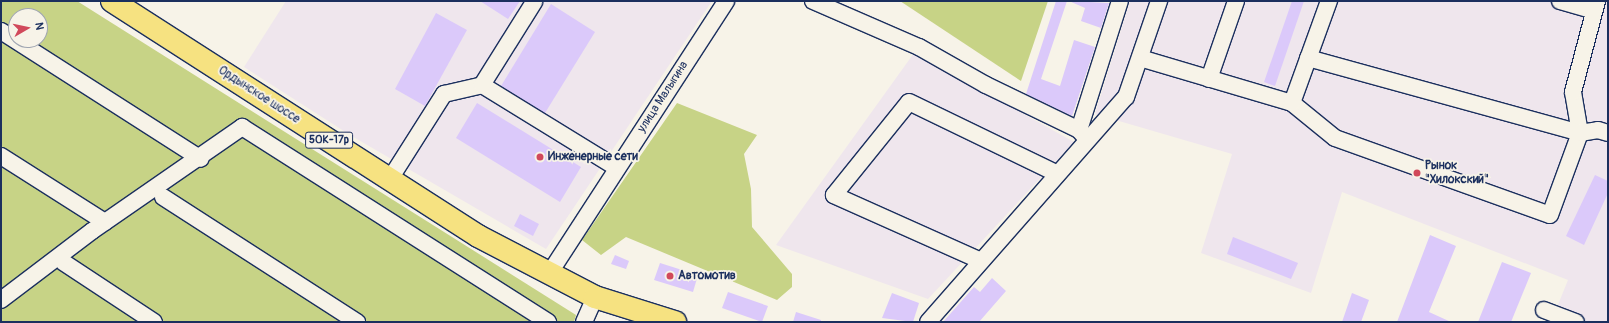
<!DOCTYPE html>
<html>
<head>
<meta charset="utf-8">
<style>
	body { margin:0 }
	#map { position:relative; width:1609px; height:323px; overflow:hidden; background:#f7f3e8; font-family:Pangolin,sans-serif }
	div>[style] { position:absolute }
	.built>* { inset:0; background:#efe6ed }
	.green>* { inset:0; background:#c7d386 }
	.building>* { inset:0; background:#dbc9fa }
	.roads { filter:drop-shadow(1px 0 #1b2f5e) drop-shadow(-1px 0 #1b2f5e) drop-shadow(0 1px #1b2f5e) drop-shadow(0 -1px #1b2f5e) }
	.minor>* { height:16px; margin:-8px; padding:0 8px; transform-origin:8px; border-radius:8px; background:#f7f3e8 }
	.highway>* { height:22px; margin:-11px; padding:0 11px; transform-origin:11px; border-radius:11px; background:#f6e281 }
	.dots>* { width:11px; height:11px; translate:-50% -50%; box-sizing:border-box; border:2px solid #f7f3e8; border-radius:50% }
	span { translate:-50% -50%; white-space:nowrap; text-align:center; line-height:1.15; -webkit-text-stroke:3.5px #f7f3e8; paint-order:stroke }
	.shield-label span { padding:1px 3px; background:#f7f3e8; border:1px solid; border-radius:3px; -webkit-text-stroke-width:0 }
	.shield-label { font-size:11px; color:#1b2f5e; font-weight:700 }
	.street-label { font-size:12px; color:#1b2f5e }
	.poi-label { font-size:12px; color:#1b2f5e; font-weight:700 }
	.left { translate:0 -50%; text-align:left }
	.frame { position:absolute; inset:0; border:2px solid #1b2f5e; pointer-events:none }
	.north { position:absolute; left:8px; top:8px; width:40px; height:40px; box-sizing:border-box; background:#f7f3e8; border:1px solid #9fa5b1; border-radius:50%; rotate:81deg; font-size:11px; font-weight:700; line-height:16px; text-align:center; color:#1b2f5e }
	.north::after { content:''; display:block; margin:auto; width:14px; height:18px; background:#d1495b; clip-path:polygon(50% 0,100% 100%,50% 72%,0 100%) }
</style>
</head>
<body>
<div id="map">
	<div class="built">
		<i style="clip-path:polygon(286px 1px,712px 1px,546px 249px,350px 135px,244px 67px)"></i>
		<i style="clip-path:polygon(1130px 1px,1608px 1px,1608px 322px,1551px 322px,1568px 280px,1342px 192px,1311px 293px,1201px 253px,1232px 154px,1095px 114px)"></i>
		<i style="clip-path:polygon(914px 53px,1074px 142px,928px 299px,776px 245px)"></i>
	</div>
	<div class="green">
		<i style="clip-path:polygon(evenodd,1px 1px,77px 1px,576px 315px,574px 322px,1px 322px,1px 1px,16px 16px,40px 16px,40px 40px,16px 40px,16px 16px)"></i>
		<i style="clip-path:polygon(900px 1px,1048px 1px,1021px 81px)"></i>
		<i style="clip-path:polygon(677px 103px,757px 135px,744px 154px,751px 189px,752px 227px,792px 274px,792px 287px,777px 300px,626px 237px,601px 255px,582px 240px)"></i>
	</div>
	<div class="building">
		<i style="clip-path:polygon(480px 1px,520px 1px,508px 19px)"></i>
		<i style="clip-path:polygon(1056px 1px,1067px 1px,1041px 79px,1060px 86px,1074px 40px,1095px 47px,1072px 116px,1026px 94px)"></i>
		<i style="clip-path:polygon(1069px 1px,1109px 3px,1101px 28px,1081px 21px,1085px 8px)"></i>
		<i style="clip-path:polygon(1292px 1px,1304px 1px,1275px 86px,1264px 82px)"></i>
		<i style="clip-path:polygon(551px 4px,595px 32px,545px 113px,501px 86px)"></i>
		<i style="clip-path:polygon(436px 13px,467px 30px,425px 106px,395px 89px)"></i>
		<i style="clip-path:polygon(477px 103px,581px 167px,560px 202px,456px 138px)"></i>
		<i style="clip-path:polygon(1595px 175px,1608px 181px,1608px 193px,1584px 245px,1566px 236px)"></i>
		<i style="clip-path:polygon(520px 214px,539px 224px,533px 236px,514px 226px)"></i>
		<i style="clip-path:polygon(1430px 235px,1456px 246px,1429px 312px,1451px 322px,1397px 322px)"></i>
		<i style="clip-path:polygon(1233px 237px,1298px 263px,1291px 279px,1227px 254px)"></i>
		<i style="clip-path:polygon(615px 255px,629px 261px,626px 269px,611px 264px)"></i>
		<i style="clip-path:polygon(1502px 262px,1531px 273px,1511px 322px,1478px 322px)"></i>
		<i style="clip-path:polygon(660px 263px,698px 275px,693px 292px,654px 280px)"></i>
		<i style="clip-path:polygon(992px 278px,1006px 291px,979px 322px,943px 322px,974px 287px,980px 292px)"></i>
		<i style="clip-path:polygon(728px 292px,768px 306px,762px 322px,722px 308px)"></i>
		<i style="clip-path:polygon(892px 293px,919px 303px,913px 322px,882px 318px)"></i>
		<i style="clip-path:polygon(1352px 293px,1369px 300px,1361px 322px,1342px 322px)"></i>
		<i style="clip-path:polygon(796px 312px,821px 320px,821px 322px,793px 322px)"></i>
	</div>
	<div class="roads">
		<div class="minor">
			<i style="left:813px;top:1px;width:116px;rotate:23.5deg"></i>
			<i style="left:919px;top:47px;width:77px;rotate:29.6deg"></i>
			<i style="left:986px;top:85px;width:103px;rotate:25.8deg"></i>
			<i style="left:1560px;top:1px;width:33px;rotate:16deg"></i>
			<i style="left:1px;top:31px;width:237px;rotate:32.6deg"></i>
			<i style="left:1140px;top:58px;width:159px;rotate:16.5deg"></i>
			<i style="left:1292px;top:103px;width:55px;rotate:39.1deg"></i>
			<i style="left:1335px;top:138px;width:228px;rotate:19.7deg"></i>
			<i style="left:1550px;top:215px;width:87px;rotate:-69.9deg"></i>
			<i style="left:1580px;top:133px;width:42px;rotate:-99.7deg"></i>
			<i style="left:1573px;top:92px;width:94px;rotate:-75.2deg"></i>
			<i style="left:1308px;top:58px;width:282px;rotate:15.4deg"></i>
			<i style="left:1580px;top:133px;width:18px;rotate:-9deg"></i>
			<i style="left:1598px;top:130px;width:10px;rotate:17deg"></i>
			<i style="left:1209px;top:79px;width:83px;rotate:-70.9deg"></i>
			<i style="left:482px;top:85px;width:158px;rotate:31.6deg"></i>
			<i style="left:1292px;top:103px;width:109px;rotate:-70.1deg"></i>
			<i style="left:1086px;top:138px;width:11px;rotate:-131deg"></i>
			<i style="left:1079px;top:130px;width:135px;rotate:-72.4deg"></i>
			<i style="left:1px;top:156px;width:123px;rotate:32.4deg"></i>
			<i style="left:390px;top:179px;width:101px;rotate:-57.6deg"></i>
			<i style="left:444px;top:94px;width:39px;rotate:-13deg"></i>
			<i style="left:482px;top:85px;width:98px;rotate:-57.9deg"></i>
			<i style="left:163px;top:197px;width:231px;rotate:32.8deg"></i>
			<i style="left:979px;top:260px;width:159px;rotate:-155.9deg"></i>
			<i style="left:834px;top:195px;width:119px;rotate:-51.1deg"></i>
			<i style="left:909px;top:102px;width:163px;rotate:25.8deg"></i>
			<i style="left:63px;top:262px;width:109px;rotate:33.4deg"></i>
			<i style="left:549px;top:274px;width:325px;rotate:-57deg"></i>
			<i style="left:1px;top:300px;width:114px;rotate:-37.2deg"></i>
			<i style="left:92px;top:231px;width:183px;rotate:-34.7deg"></i>
			<i style="left:242px;top:127px;width:363px;rotate:32.5deg"></i>
			<i style="left:1544px;top:310px;width:34px;rotate:21deg"></i>
			<i style="left:584px;top:322px;width:27px;rotate:-66deg"></i>
			<i style="left:928px;top:322px;width:300px;rotate:-48.7deg"></i>
			<i style="left:1126px;top:97px;width:102px;rotate:-71deg"></i>
		</div>
		<div class="highway">
			<i style="left:112px;top:1px;width:435px;rotate:32.7deg"></i>
			<i style="left:478px;top:236px;width:132px;rotate:27.5deg"></i>
			<i style="left:595px;top:297px;width:84px;rotate:17.4deg"></i>
		</div>
	</div>
	<div class="dots">
		<i style="left:540px;top:157px;background:#d1495b"></i>
		<i style="left:1417px;top:173px;background:#d1495b"></i>
		<i style="left:670px;top:276px;background:#d1495b"></i>
	</div>
	<div class="shield-label">
		<span style="left:329px;top:140px">50К-17р</span>
	</div>
	<div class="street-label">
		<span style="left:259px;top:95px;rotate:33deg">Ордынское шоссе</span>
		<span style="left:663px;top:97px;rotate:-57deg">улица Малыгина</span>
	</div>
	<div class="poi-label">
		<span class="left" style="left:548px;top:157px">Инженерные сети</span>
		<span class="left" style="left:1425px;top:173px">Рынок<br>"Хилокский"</span>
		<span class="left" style="left:678px;top:276px">Автомотив</span>
	</div>
	<div class="frame"></div>
	<div class="north">N</div>
</div>
</body>
</html>
